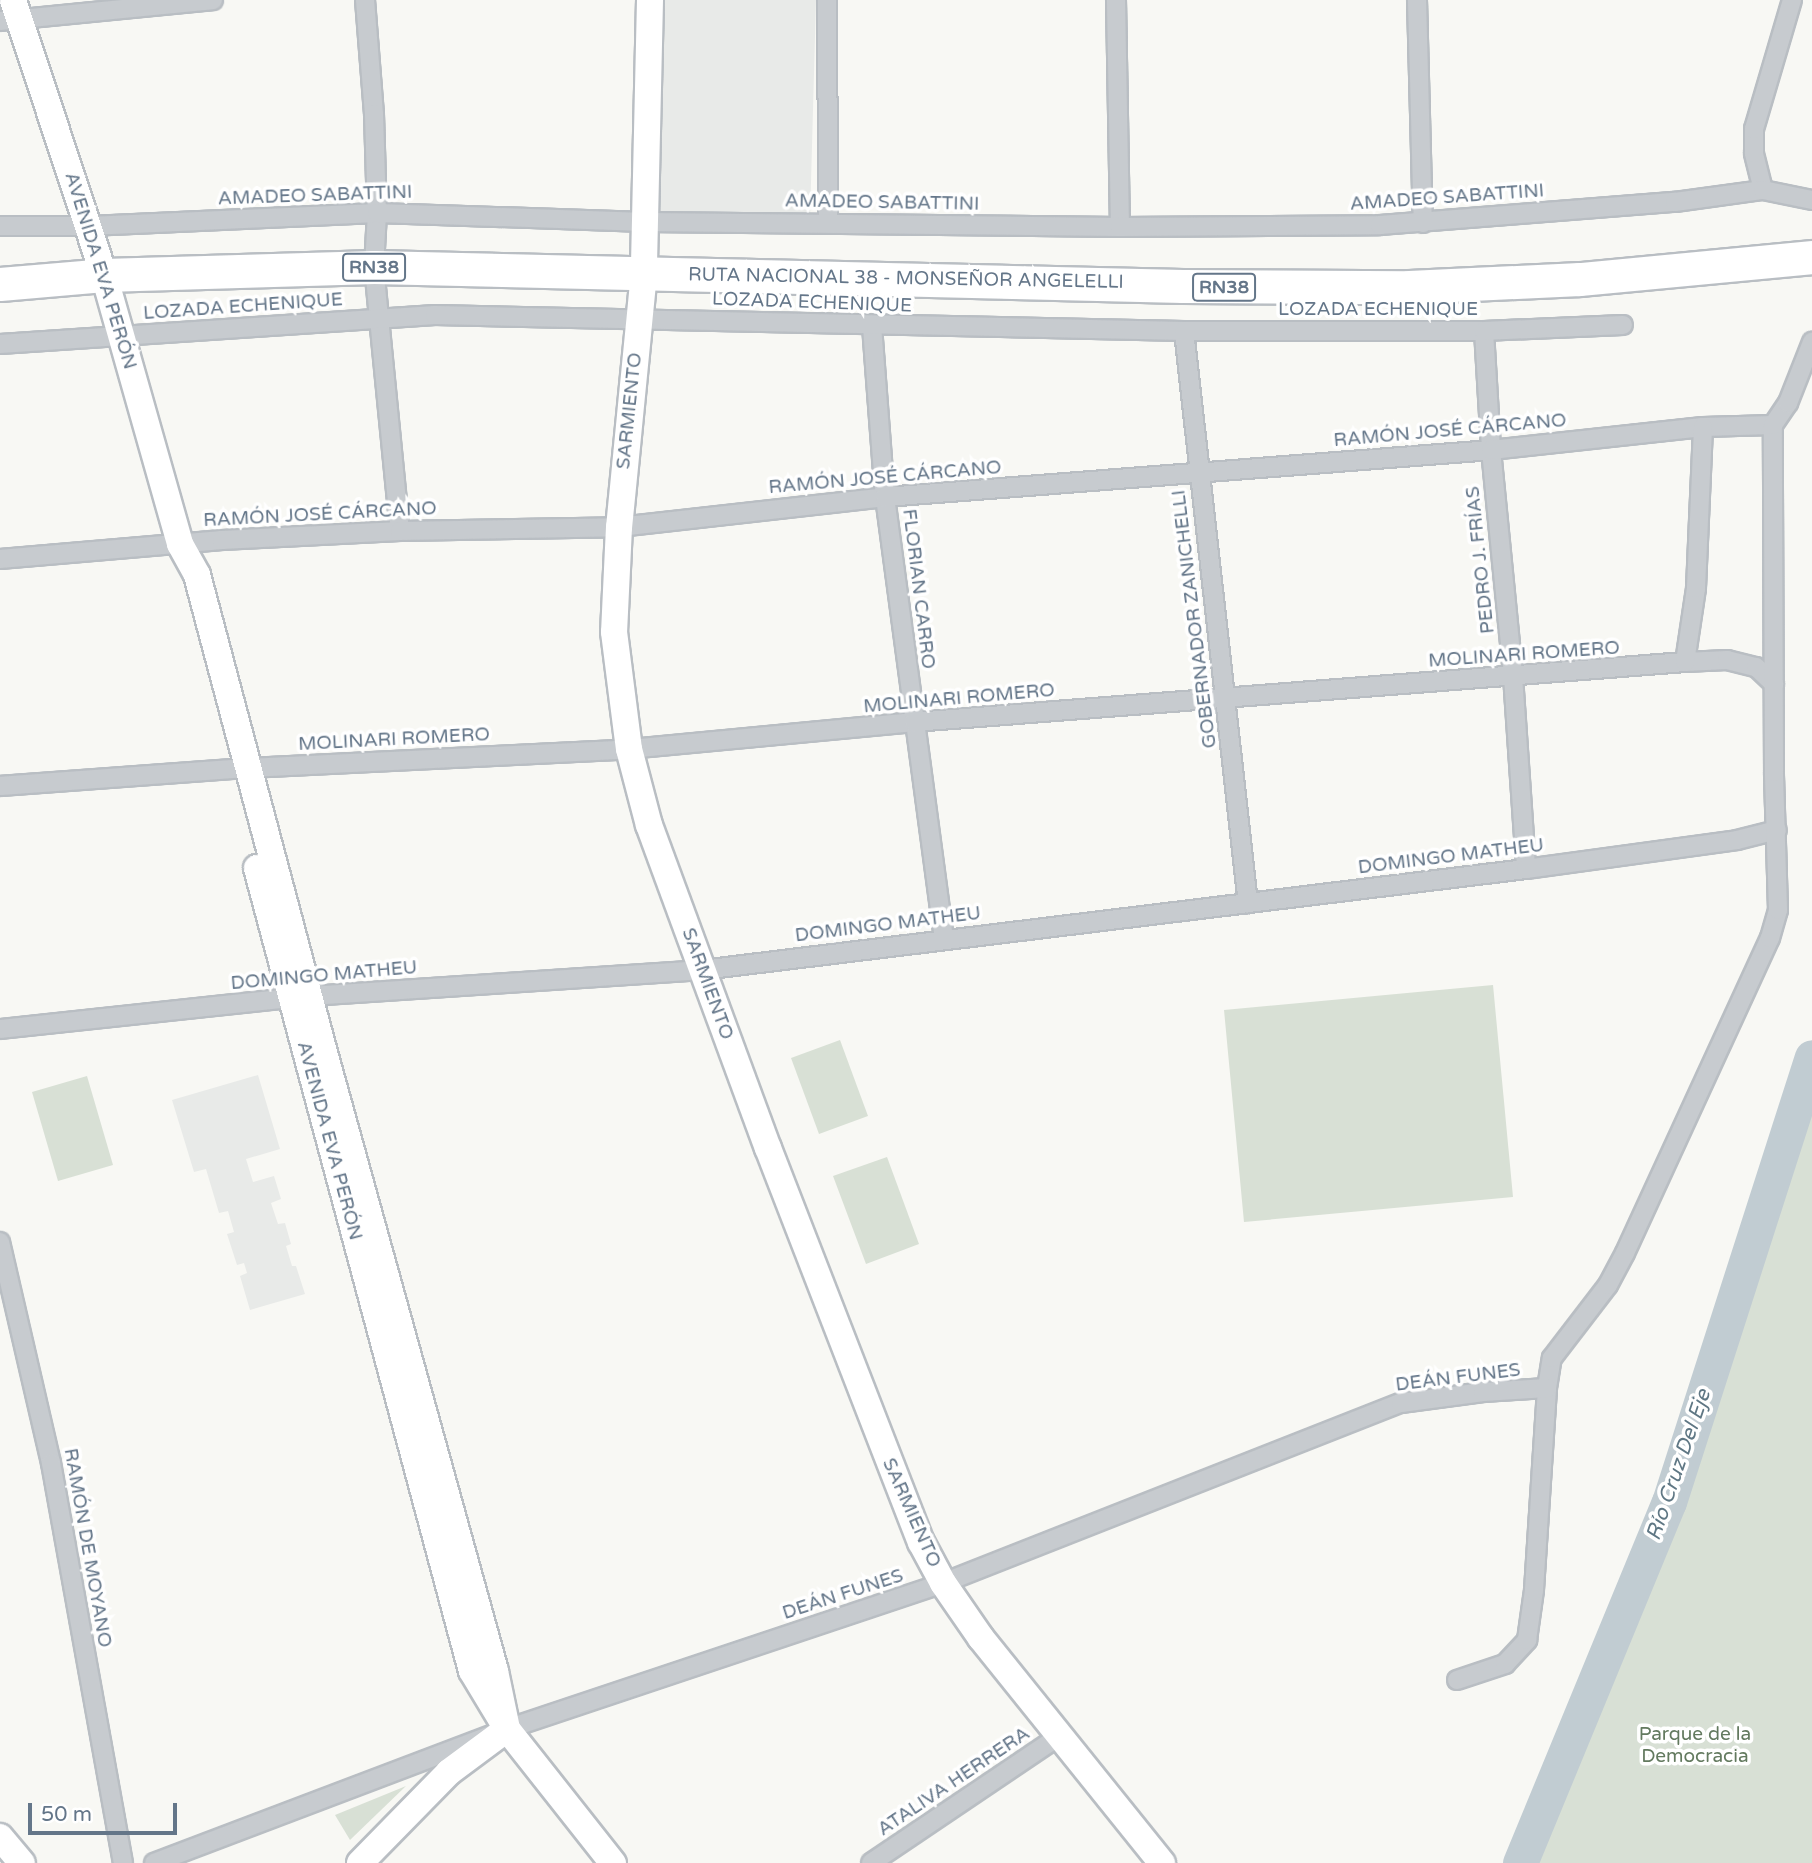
<!DOCTYPE html>
<html>
<head>
<meta charset="utf-8">
<style>
	body { margin:0 }
	#map { position:relative; width:1812px; height:1863px; overflow:hidden; background:#f8f8f4; font-family:"Varela Round",sans-serif }
	div>[style] { position:absolute }
	.built>* { inset:0; background:#e8eae8 }
	.green>* { inset:0; background:#d8e0d5 }
	.river>* { height:35px; margin:-17.5px; padding:0 17.5px; transform-origin:17.5px; border-radius:17.5px; background:#c1ccd2 }
	.roads { filter:drop-shadow(2px 0 #b9bec3) drop-shadow(-2px 0 #b9bec3) drop-shadow(0 2px #b9bec3) drop-shadow(0 -2px #b9bec3) }
	.street>* { height:18px; margin:-9px; padding:0 9px; transform-origin:9px; border-radius:9px; background:#c7cbcf }
	.secondary>* { height:26px; margin:-13px; padding:0 13px; transform-origin:13px; border-radius:13px; background:#fff }
	.highway>* { height:33px; margin:-16.5px; padding:0 16.5px; transform-origin:16.5px; border-radius:16.5px; background:#fff }
	span { translate:-50% -50%; white-space:nowrap; text-align:center; line-height:1.15; -webkit-text-stroke:7px #fff; paint-order:stroke }
	.shield-label span { padding:2px 5px; background:#fff; border:2px solid; border-radius:5px; -webkit-text-stroke-width:0 }
	.shield-label { font-size:18px; color:#647689; font-weight:700 }
	.street-label { font-size:19px; color:#647689 }
	.park-label { font-size:19px; color:#637a5f }
	.water-label { font-size:21px; color:#5f7784; font-style:italic }
	.scale { position:absolute; left:28px; top:1803px; width:149px; height:32px; box-sizing:border-box; border:4px solid #647689; border-top:0; padding-left:9px; font-size:21px; line-height:24px; white-space:nowrap; color:#647689; -webkit-text-stroke:5px #fff; paint-order:stroke }
</style>
</head>
<body>
<div id="map">
	<div class="built">
		<i style="clip-path:polygon(657px 0,816px 0,810px 219px,645px 222px)"></i>
		<i style="clip-path:polygon(258px 1075px,280px 1149px,246px 1159px,253px 1182px,274px 1176px,281px 1199px,271px 1203px,278px 1224px,285px 1223px,291px 1244px,286px 1246px,292px 1266px,296px 1266px,305px 1294px,250px 1310px,240px 1276px,247px 1273px,244px 1263px,237px 1265px,227px 1234px,234px 1232px,228px 1211px,219px 1213px,206px 1169px,194px 1172px,172px 1100px)"></i>
	</div>
	<div class="green">
		<i style="clip-path:polygon(1493px 985px,1513px 1197px,1244px 1222px,1224px 1010px)"></i>
		<i style="clip-path:polygon(840px 1040px,868px 1116px,819px 1134px,791px 1058px)"></i>
		<i style="clip-path:polygon(1812px 1057px,1812px 1863px,1520px 1863px,1669px 1502px)"></i>
		<i style="clip-path:polygon(87px 1076px,113px 1165px,58px 1181px,32px 1092px)"></i>
		<i style="clip-path:polygon(887px 1157px,919px 1244px,866px 1264px,833px 1176px)"></i>
		<i style="clip-path:polygon(406px 1786px,350px 1840px,335px 1815px)"></i>
	</div>
	<div class="river">
		<i style="left:1520px;top:1863px;width:391px;rotate:-67.6deg"></i>
		<i style="left:1669px;top:1502px;width:467px;rotate:-72.2deg"></i>
	</div>
	<div class="roads">
		<div class="street">
			<i style="left:365px;top:0;width:114px;rotate:85.5deg"></i>
			<i style="left:374px;top:114px;width:99px;rotate:88.3deg"></i>
			<i style="left:377px;top:213px;width:54px;rotate:93.2deg"></i>
			<i style="left:374px;top:267px;width:265px;rotate:84.4deg"></i>
			<i style="left:827px;top:0;width:223px;rotate:89.7deg"></i>
			<i style="left:1116px;top:0;width:227px;rotate:89deg"></i>
			<i style="left:1417px;top:0;width:223px;rotate:88.5deg"></i>
			<i style="left:0;top:21px;width:214px;rotate:-5.6deg"></i>
			<i style="left:1763px;top:190px;width:38px;rotate:-104deg"></i>
			<i style="left:1754px;top:153px;width:24px;rotate:-90deg"></i>
			<i style="left:1754px;top:129px;width:134px;rotate:-73.6deg"></i>
			<i style="left:0;top:226px;width:89px"></i>
			<i style="left:89px;top:226px;width:288px;rotate:-2.6deg"></i>
			<i style="left:377px;top:213px;width:268px;rotate:1.9deg"></i>
			<i style="left:645px;top:222px;width:475px;rotate:0.6deg"></i>
			<i style="left:1120px;top:227px;width:260px;rotate:-0.4deg"></i>
			<i style="left:1380px;top:225px;width:296px;rotate:-4.5deg"></i>
			<i style="left:1675px;top:202px;width:89px;rotate:-7.8deg"></i>
			<i style="left:1763px;top:190px;width:50px;rotate:11.5deg"></i>
			<i style="left:872px;top:326px;width:171px;rotate:85.7deg"></i>
			<i style="left:885px;top:497px;width:446px;rotate:82.4deg"></i>
			<i style="left:1184px;top:331px;width:576px;rotate:83.62deg"></i>
			<i style="left:1484px;top:331px;width:119px;rotate:86.6deg"></i>
			<i style="left:1491px;top:450px;width:227px;rotate:84.4deg"></i>
			<i style="left:1513px;top:676px;width:193px;rotate:86.1deg"></i>
			<i style="left:0;top:344px;width:436px;rotate:-3.8deg"></i>
			<i style="left:435px;top:315px;width:749px;rotate:1.22deg"></i>
			<i style="left:1184px;top:331px;width:300px"></i>
			<i style="left:1484px;top:331px;width:139px;rotate:-2.5deg"></i>
			<i style="left:0;top:559px;width:223px;rotate:-4.9deg"></i>
			<i style="left:222px;top:540px;width:178px;rotate:-2.9deg"></i>
			<i style="left:400px;top:531px;width:219px;rotate:-1deg"></i>
			<i style="left:619px;top:527px;width:268px;rotate:-6.4deg"></i>
			<i style="left:885px;top:497px;width:608px;rotate:-4.43deg"></i>
			<i style="left:1491px;top:450px;width:213px;rotate:-6.2deg"></i>
			<i style="left:1703px;top:427px;width:70px;rotate:-1.6deg"></i>
			<i style="left:1685px;top:662px;width:42px;rotate:-2.7deg"></i>
			<i style="left:1727px;top:660px;width:30px;rotate:14deg"></i>
			<i style="left:1756px;top:667px;width:25px;rotate:43deg"></i>
			<i style="left:0;top:786px;width:248px;rotate:-4.2deg"></i>
			<i style="left:247px;top:768px;width:382px;rotate:-2.8deg"></i>
			<i style="left:629px;top:749px;width:286px;rotate:-5.4deg"></i>
			<i style="left:914px;top:722px;width:773px;rotate:-4.45deg"></i>
			<i style="left:1685px;top:662px;width:75px;rotate:-81.5deg"></i>
			<i style="left:1696px;top:588px;width:161px;rotate:-87.5deg"></i>
			<i style="left:0;top:1029px;width:313px;rotate:-6.1deg"></i>
			<i style="left:311px;top:996px;width:392px;rotate:-3.8deg"></i>
			<i style="left:702px;top:970px;width:830px;rotate:-6.99deg"></i>
			<i style="left:1526px;top:869px;width:213px;rotate:-7.8deg"></i>
			<i style="left:1737px;top:840px;width:41px;rotate:-14deg"></i>
			<i style="left:0;top:1242px;width:227px;rotate:77deg"></i>
			<i style="left:51px;top:1463px;width:406px;rotate:79.8deg"></i>
			<i style="left:1457px;top:1680px;width:51px;rotate:-18.4deg"></i>
			<i style="left:1505px;top:1664px;width:33px;rotate:-47deg"></i>
			<i style="left:1527px;top:1640px;width:50px;rotate:-82deg"></i>
			<i style="left:1534px;top:1590px;width:202px;rotate:-86.3deg"></i>
			<i style="left:1547px;top:1388px;width:30px;rotate:-81deg"></i>
			<i style="left:1552px;top:1358px;width:92px;rotate:-52.5deg"></i>
			<i style="left:1608px;top:1285px;width:36px;rotate:-62deg"></i>
			<i style="left:1625px;top:1253px;width:347px;rotate:-65.3deg"></i>
			<i style="left:1770px;top:938px;width:29px;rotate:-74deg"></i>
			<i style="left:1778px;top:910px;width:138px;rotate:-91.7deg"></i>
			<i style="left:1774px;top:772px;width:347px;rotate:-90.2deg"></i>
			<i style="left:1773px;top:425px;width:27px;rotate:-56deg"></i>
			<i style="left:1788px;top:403px;width:66px;rotate:-68.5deg"></i>
			<i style="left:154px;top:1863px;width:378px;rotate:-20.8deg"></i>
			<i style="left:507px;top:1729px;width:460px;rotate:-18.5deg"></i>
			<i style="left:943px;top:1583px;width:492px;rotate:-21.5deg"></i>
			<i style="left:1401px;top:1403px;width:83px;rotate:-7.6deg"></i>
			<i style="left:1483px;top:1392px;width:64px;rotate:-3.6deg"></i>
			<i style="left:871px;top:1863px;width:229px;rotate:-34deg"></i>
		</div>
		<div class="secondary">
			<i style="left:13px;top:0;width:290px;rotate:71.7deg"></i>
			<i style="left:104px;top:275px;width:280px;rotate:74.2deg"></i>
			<i style="left:180px;top:544px;width:35px;rotate:61deg"></i>
			<i style="left:197px;top:575px;width:502px;rotate:75.11deg"></i>
			<i style="left:326px;top:1060px;width:634px;rotate:74.54deg"></i>
			<i style="left:495px;top:1671px;width:59px;rotate:78.3deg"></i>
			<i style="left:650px;top:0;width:273px;rotate:91.3deg"></i>
			<i style="left:644px;top:273px;width:255px;rotate:95.6deg"></i>
			<i style="left:619px;top:527px;width:105px;rotate:92.7deg"></i>
			<i style="left:614px;top:632px;width:118px;rotate:82.7deg"></i>
			<i style="left:629px;top:749px;width:79px;rotate:75.3deg"></i>
			<i style="left:649px;top:825px;width:344px;rotate:69.8deg"></i>
			<i style="left:768px;top:1148px;width:423px;rotate:68.8deg"></i>
			<i style="left:921px;top:1542px;width:47px;rotate:61.8deg"></i>
			<i style="left:943px;top:1583px;width:67px;rotate:55.4deg"></i>
			<i style="left:981px;top:1638px;width:289px;rotate:51.2deg"></i>
			<i style="left:257px;top:868px;width:831px;rotate:75.01deg"></i>
			<i style="left:472px;top:1671px;width:68px;rotate:58.9deg"></i>
			<i style="left:507px;top:1729px;width:171px;rotate:51.7deg"></i>
			<i style="left:0;top:1837px;width:34px;rotate:50deg"></i>
			<i style="left:360px;top:1863px;width:127px;rotate:-45.6deg"></i>
			<i style="left:449px;top:1772px;width:72px;rotate:-36.6deg"></i>
		</div>
		<div class="highway">
			<i style="left:0;top:284px;width:104px;rotate:-4.9deg"></i>
			<i style="left:104px;top:275px;width:270px;rotate:-1.7deg"></i>
			<i style="left:374px;top:267px;width:809px;rotate:1.35deg"></i>
			<i style="left:1183px;top:286px;width:226px;rotate:0.3deg"></i>
			<i style="left:1409px;top:287px;width:171px;rotate:-2.7deg"></i>
			<i style="left:1580px;top:279px;width:233px;rotate:-5.4deg"></i>
		</div>
	</div>
	<div class="shield-label">
		<span style="left:374px;top:267px">RN38</span>
		<span style="left:1224px;top:287px">RN38</span>
	</div>
	<div class="street-label">
		<span style="left:315px;top:196px;rotate:-2deg">AMADEO SABATTINI</span>
		<span style="left:1447px;top:198px;rotate:-4deg">AMADEO SABATTINI</span>
		<span style="left:882px;top:203px;rotate:1deg">AMADEO SABATTINI</span>
		<span style="left:100px;top:271px;rotate:73deg">AVENIDA EVA PERÓN</span>
		<span style="left:906px;top:279px;rotate:1deg">RUTA NACIONAL 38 - MONSEÑOR ANGELELLI</span>
		<span style="left:812px;top:303px;rotate:2deg">LOZADA ECHENIQUE</span>
		<span style="left:243px;top:307px;rotate:-4deg">LOZADA ECHENIQUE</span>
		<span style="left:1378px;top:310px">LOZADA ECHENIQUE</span>
		<span style="left:630px;top:411px;rotate:-84deg">SARMIENTO</span>
		<span style="left:1450px;top:431px;rotate:-5deg">RAMÓN JOSÉ CÁRCANO</span>
		<span style="left:885px;top:478px;rotate:-5deg">RAMÓN JOSÉ CÁRCANO</span>
		<span style="left:320px;top:515px;rotate:-3deg">RAMÓN JOSÉ CÁRCANO</span>
		<span style="left:1481px;top:560px;rotate:-96deg">PEDRO J. FRÍAS</span>
		<span style="left:918px;top:589px;rotate:83deg">FLORIAN CARRO</span>
		<span style="left:1195px;top:619px;rotate:-97deg">GOBERNADOR ZANICHELLI</span>
		<span style="left:1524px;top:655px;rotate:-4deg">MOLINARI ROMERO</span>
		<span style="left:959px;top:699px;rotate:-5deg">MOLINARI ROMERO</span>
		<span style="left:394px;top:740px;rotate:-3deg">MOLINARI ROMERO</span>
		<span style="left:1451px;top:857px;rotate:-7deg">DOMINGO MATHEU</span>
		<span style="left:888px;top:925px;rotate:-7deg">DOMINGO MATHEU</span>
		<span style="left:324px;top:976px;rotate:-5deg">DOMINGO MATHEU</span>
		<span style="left:707px;top:984px;rotate:70deg">SARMIENTO</span>
		<span style="left:329px;top:1141px;rotate:75deg">AVENIDA EVA PERÓN</span>
		<span style="left:1458px;top:1378px;rotate:-7deg">DEÁN FUNES</span>
		<span style="left:911px;top:1513px;rotate:66deg">SARMIENTO</span>
		<span style="left:87px;top:1548px;rotate:80deg">RAMÓN DE MOYANO</span>
		<span style="left:843px;top:1595px;rotate:-18deg">DEÁN FUNES</span>
		<span style="left:954px;top:1782px;rotate:-34deg">ATALIVA HERRERA</span>
	</div>
	<div class="park-label">
		<span style="left:1695px;top:1746px">Parque de la<br>Democracia</span>
	</div>
	<div class="water-label">
		<span style="left:1679px;top:1465px;rotate:-71deg">Río Cruz Del Eje</span>
	</div>
	<div class="scale">50 m</div>
</div>
</body>
</html>
